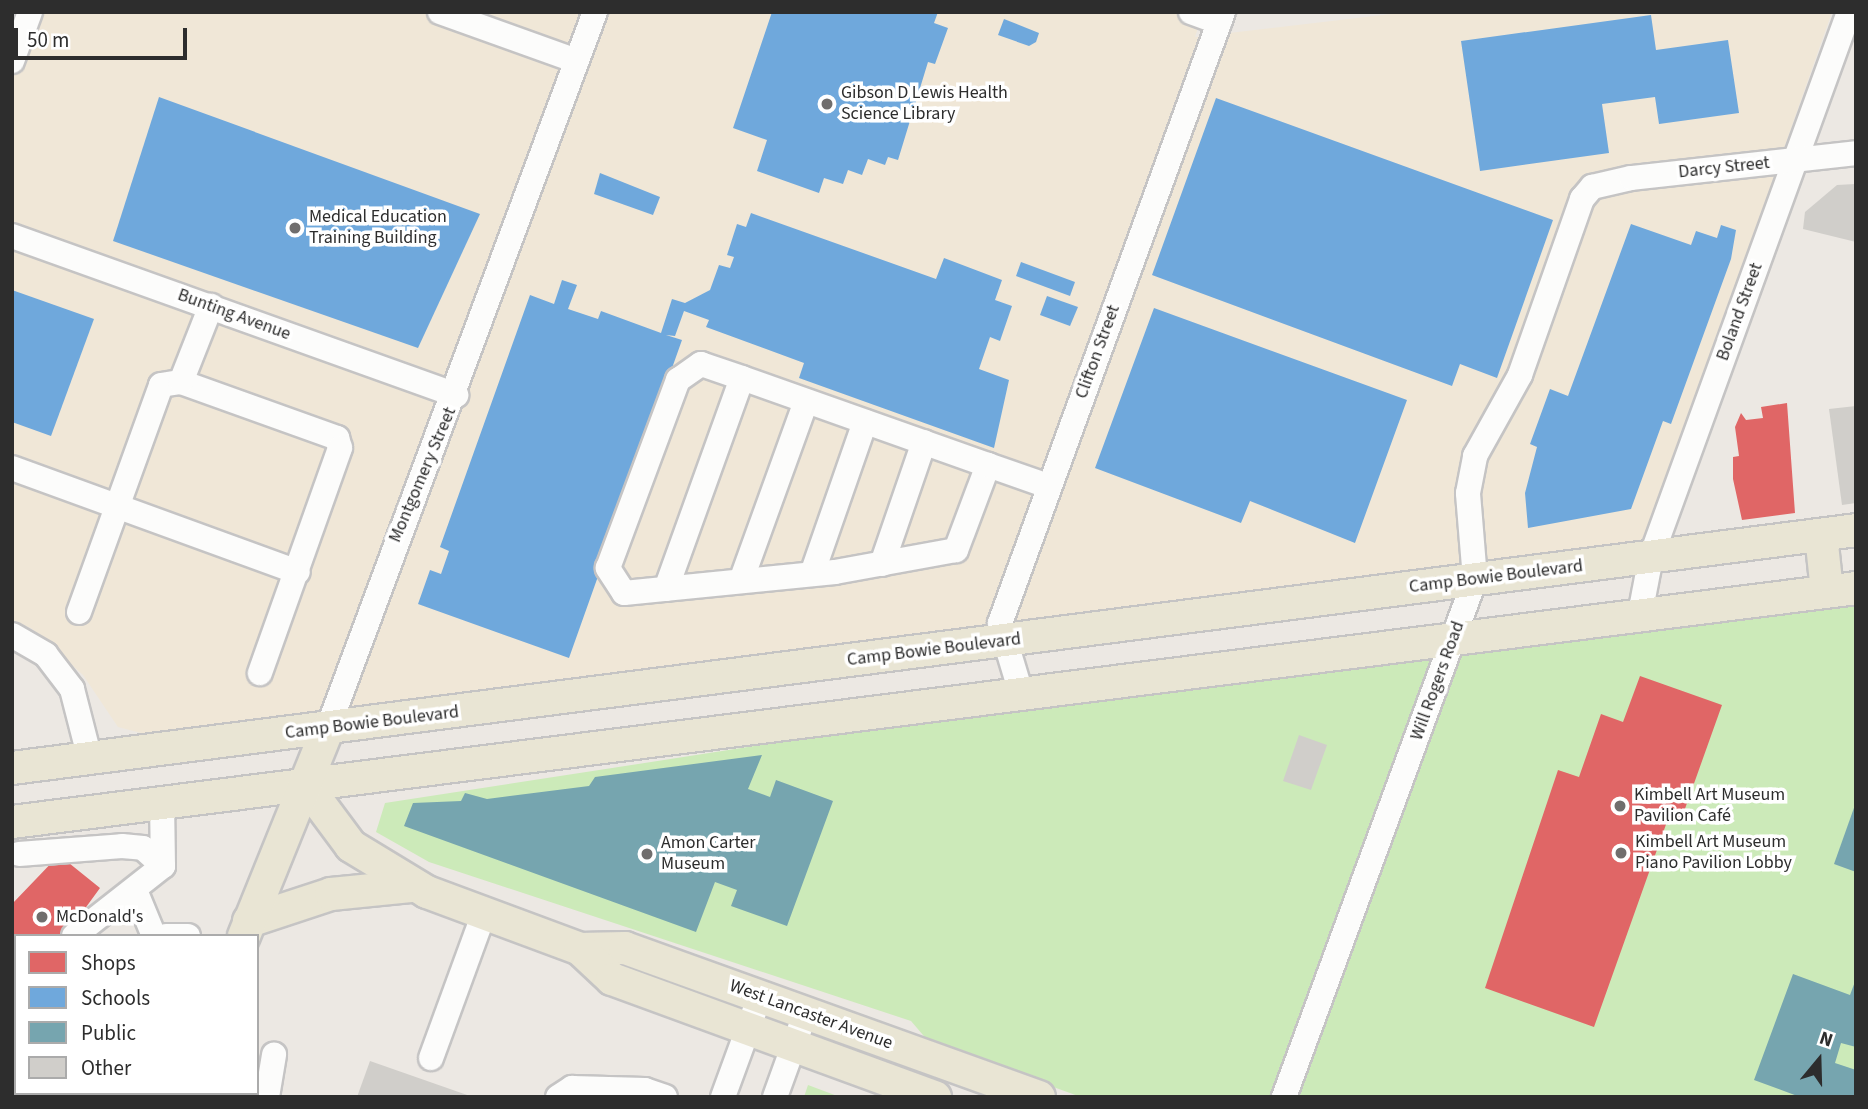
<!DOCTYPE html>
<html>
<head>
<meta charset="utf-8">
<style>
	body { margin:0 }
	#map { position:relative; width:1868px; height:1109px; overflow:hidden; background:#ece8e3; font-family:"Source Sans 3",sans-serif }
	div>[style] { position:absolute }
	.education>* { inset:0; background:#f0e7d7 }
	.green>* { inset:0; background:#cceab9 }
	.shops>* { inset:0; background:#e06666 }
	.schools>* { inset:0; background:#6fa8dc }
	.public>* { inset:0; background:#76a5af }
	.building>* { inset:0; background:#d0ceca }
	.roads { filter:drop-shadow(2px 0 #c5c4c4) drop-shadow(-2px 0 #c5c4c4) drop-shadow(0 2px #c5c4c4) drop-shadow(0 -2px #c5c4c4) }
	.minor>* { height:24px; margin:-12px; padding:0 12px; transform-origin:12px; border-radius:12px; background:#fcfcfb }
	.major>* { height:32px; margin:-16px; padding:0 16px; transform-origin:16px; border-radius:16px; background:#e9e5d4 }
	.dots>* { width:19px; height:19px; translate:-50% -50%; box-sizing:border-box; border:4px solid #fff; border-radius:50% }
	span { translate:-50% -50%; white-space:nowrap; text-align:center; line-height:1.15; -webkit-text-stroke:7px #fff; paint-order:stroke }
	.poi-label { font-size:18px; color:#2d2d2d }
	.left { translate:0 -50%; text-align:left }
	.street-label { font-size:18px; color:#2d2d2d }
	.frame { position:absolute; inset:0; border:14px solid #2d2d2d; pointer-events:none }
	.legend { position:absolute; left:14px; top:934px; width:245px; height:161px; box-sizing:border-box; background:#fff; border:2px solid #ababab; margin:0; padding:9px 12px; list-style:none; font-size:21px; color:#2d2d2d }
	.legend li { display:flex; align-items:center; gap:14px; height:35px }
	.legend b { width:35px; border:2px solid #ababab }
	.north { position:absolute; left:1784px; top:1025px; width:70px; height:70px; -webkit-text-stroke:5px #fff; paint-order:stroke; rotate:19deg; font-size:19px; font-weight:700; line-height:28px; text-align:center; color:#2d2d2d }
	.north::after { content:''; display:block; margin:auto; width:24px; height:32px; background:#2d2d2d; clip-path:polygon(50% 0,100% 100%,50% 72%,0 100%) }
	.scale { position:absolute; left:14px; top:28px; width:173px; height:32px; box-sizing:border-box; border:4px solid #2d2d2d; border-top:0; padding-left:9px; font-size:21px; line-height:24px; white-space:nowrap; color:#2d2d2d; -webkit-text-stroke:5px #fff; paint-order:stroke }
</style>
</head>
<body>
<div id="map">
	<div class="education">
		<i style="clip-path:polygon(12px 12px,1203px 12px,1195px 37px,1408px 12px,1832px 12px,1644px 545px,149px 735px,118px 727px,83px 675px,31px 628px,12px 621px)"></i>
	</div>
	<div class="green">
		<i style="clip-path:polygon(1856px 601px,1856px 1097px,1081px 1097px,929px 1042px,911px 1021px,429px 862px,376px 832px,385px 803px,1047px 701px)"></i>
		<i style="clip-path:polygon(808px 1085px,840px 1097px,804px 1097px)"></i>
	</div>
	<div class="shops">
		<i style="clip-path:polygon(1787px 403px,1795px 513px,1742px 520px,1733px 479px,1733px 457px,1739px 456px,1735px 427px,1741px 413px,1746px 420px,1763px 418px,1761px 407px)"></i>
		<i style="clip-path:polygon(1640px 676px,1722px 705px,1681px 820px,1669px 816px,1594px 1027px,1485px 988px,1558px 770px,1579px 777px,1601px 714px,1623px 722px)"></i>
		<i style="clip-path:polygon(59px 855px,100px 888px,65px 936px,16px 936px,16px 974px,12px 904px)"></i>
	</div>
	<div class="schools">
		<i style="clip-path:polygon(772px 12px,938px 12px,934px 23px,948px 28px,935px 64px,928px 62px,898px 160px,888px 157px,885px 165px,868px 159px,862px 175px,848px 170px,843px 184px,824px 178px,819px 193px,757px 171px,767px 140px,733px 128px)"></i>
		<i style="clip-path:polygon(1651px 15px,1656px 50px,1728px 40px,1739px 113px,1659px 124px,1655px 97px,1602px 104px,1609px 153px,1480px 171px,1461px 41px)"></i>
		<i style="clip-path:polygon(1004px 19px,1039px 33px,1036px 42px,1029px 46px,998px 35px)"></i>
		<i style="clip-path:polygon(159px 97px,480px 214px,418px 348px,113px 241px)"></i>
		<i style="clip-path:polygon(1216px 98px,1553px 220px,1497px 378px,1460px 364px,1452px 386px,1152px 275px)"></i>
		<i style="clip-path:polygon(600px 173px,660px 197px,653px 215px,594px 194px)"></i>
		<i style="clip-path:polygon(751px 213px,936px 279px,944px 258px,1002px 280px,995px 300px,1012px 306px,1000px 341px,990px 337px,979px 369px,1009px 380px,994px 448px,799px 378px,804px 363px,706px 327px,709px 320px,684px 311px,675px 336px,666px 335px,682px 340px,569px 658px,418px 604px,430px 570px,441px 574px,449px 551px,440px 547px,530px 295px,554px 304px,562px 280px,577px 285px,568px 309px,598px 319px,601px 311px,661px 333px,672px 299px,685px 303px,710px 290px,719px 265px,730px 268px,734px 257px,727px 255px,737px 224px,746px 227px)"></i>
		<i style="clip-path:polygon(1631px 224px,1691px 245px,1696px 231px,1717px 238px,1721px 225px,1736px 230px,1731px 259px,1671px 424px,1663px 421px,1631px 509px,1528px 528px,1525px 493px,1537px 447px,1530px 444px,1550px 389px,1568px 396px)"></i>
		<i style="clip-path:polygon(1021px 262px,1075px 282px,1070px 296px,1016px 276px)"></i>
		<i style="clip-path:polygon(12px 290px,94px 319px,51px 436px,12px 422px)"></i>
		<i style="clip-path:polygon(1047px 296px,1078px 307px,1070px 326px,1040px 315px)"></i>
		<i style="clip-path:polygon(1154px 308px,1407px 400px,1355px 543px,1250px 501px,1241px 523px,1095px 468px)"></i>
	</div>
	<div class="public">
		<i style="clip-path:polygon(762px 755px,748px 789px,770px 797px,776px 780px,833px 801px,787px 926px,731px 906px,737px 890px,715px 882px,696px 932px,404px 826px,413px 803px,461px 801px,465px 793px,487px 799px,589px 786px,595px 777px)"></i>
		<i style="clip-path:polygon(1855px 805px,1856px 805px,1856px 872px,1834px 864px)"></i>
		<i style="clip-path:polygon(1793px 974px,1850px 995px,1856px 979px,1856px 1047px,1841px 1043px,1835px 1063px,1856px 1070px,1856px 1097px,1800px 1097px,1754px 1080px)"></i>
		<i style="clip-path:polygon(58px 1093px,127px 1093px,54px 1097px)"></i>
	</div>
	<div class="building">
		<i style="clip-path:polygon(1855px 184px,1856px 242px,1803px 229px,1805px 212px,1837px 185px)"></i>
		<i style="clip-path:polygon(1856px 406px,1856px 503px,1842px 505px,1829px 409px)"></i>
		<i style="clip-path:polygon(1299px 735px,1327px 745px,1311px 790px,1283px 781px)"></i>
		<i style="clip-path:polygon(370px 1061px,470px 1096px,470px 1097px,357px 1097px)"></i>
	</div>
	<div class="roads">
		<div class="minor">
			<i style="left:440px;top:12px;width:145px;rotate:19.7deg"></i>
			<i style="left:1191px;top:12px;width:30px;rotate:20deg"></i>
			<i style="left:12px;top:61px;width:52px;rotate:-69.8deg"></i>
			<i style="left:12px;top:236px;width:472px;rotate:19.7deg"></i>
			<i style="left:181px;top:382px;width:166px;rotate:19.7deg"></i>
			<i style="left:337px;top:438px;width:10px;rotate:73deg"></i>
			<i style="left:340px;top:448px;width:239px;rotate:109.6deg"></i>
			<i style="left:988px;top:465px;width:91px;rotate:110.6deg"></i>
			<i style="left:956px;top:550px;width:123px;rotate:169.7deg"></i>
			<i style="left:835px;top:572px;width:212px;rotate:174.3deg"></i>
			<i style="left:624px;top:593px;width:30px;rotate:-123deg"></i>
			<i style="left:608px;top:568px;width:201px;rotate:-69.6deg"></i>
			<i style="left:678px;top:380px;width:28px;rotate:-35deg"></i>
			<i style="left:701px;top:364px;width:43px;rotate:18.9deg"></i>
			<i style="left:742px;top:378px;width:261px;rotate:19.5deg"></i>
			<i style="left:988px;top:465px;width:64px;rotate:19.3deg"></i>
			<i style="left:12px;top:468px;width:304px;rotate:20deg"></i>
			<i style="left:882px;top:564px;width:129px;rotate:-71deg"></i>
			<i style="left:812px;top:574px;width:161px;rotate:-70.8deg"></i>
			<i style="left:741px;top:581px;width:191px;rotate:-70.1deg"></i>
			<i style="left:666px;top:589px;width:224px;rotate:-70.2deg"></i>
			<i style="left:79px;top:612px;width:241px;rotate:-70.1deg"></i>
			<i style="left:161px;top:385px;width:20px;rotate:-9deg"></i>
			<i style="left:181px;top:382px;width:82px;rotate:-68.5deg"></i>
			<i style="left:1640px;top:614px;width:58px;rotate:-79.1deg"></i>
			<i style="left:1651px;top:557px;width:580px;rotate:-70.03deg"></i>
			<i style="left:12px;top:635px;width:39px;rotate:30deg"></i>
			<i style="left:46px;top:655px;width:43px;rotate:52.6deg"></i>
			<i style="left:72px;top:689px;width:72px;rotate:75.6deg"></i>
			<i style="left:1021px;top:693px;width:73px;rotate:-106.7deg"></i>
			<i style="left:1000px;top:623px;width:650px;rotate:-69.95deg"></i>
			<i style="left:328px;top:728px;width:764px;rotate:-69.55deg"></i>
			<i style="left:19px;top:854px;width:103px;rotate:-4.4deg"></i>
			<i style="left:122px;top:846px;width:21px;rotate:5deg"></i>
			<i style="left:143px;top:848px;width:27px;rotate:42deg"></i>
			<i style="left:135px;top:890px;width:50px;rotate:67.6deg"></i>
			<i style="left:74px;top:936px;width:113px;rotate:-38.2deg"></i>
			<i style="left:163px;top:866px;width:63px;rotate:-90.9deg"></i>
			<i style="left:166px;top:936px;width:22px"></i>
			<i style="left:12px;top:987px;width:4px"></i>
			<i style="left:12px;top:1033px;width:6px;rotate:45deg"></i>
			<i style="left:431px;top:1058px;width:154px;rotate:-69.9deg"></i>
			<i style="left:12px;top:1067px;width:5px;rotate:-37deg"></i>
			<i style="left:267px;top:1097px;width:43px;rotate:-80.5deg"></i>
			<i style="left:558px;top:1097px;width:17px;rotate:-33deg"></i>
			<i style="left:572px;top:1088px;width:73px;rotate:1.6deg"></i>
			<i style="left:645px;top:1090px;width:21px;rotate:19deg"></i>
			<i style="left:723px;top:1097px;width:108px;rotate:-69.9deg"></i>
			<i style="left:775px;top:1097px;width:73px;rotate:-70.1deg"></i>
			<i style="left:1284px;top:1097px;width:552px;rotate:-69.76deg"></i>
			<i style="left:1475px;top:579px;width:86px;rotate:-94.7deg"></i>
			<i style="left:1468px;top:493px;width:38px;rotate:-79deg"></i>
			<i style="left:1475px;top:456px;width:93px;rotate:-60.9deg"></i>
			<i style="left:1520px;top:375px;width:187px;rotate:-70.6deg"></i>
			<i style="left:1582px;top:199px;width:16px;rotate:-50deg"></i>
			<i style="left:1592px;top:187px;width:40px;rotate:-13deg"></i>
			<i style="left:1631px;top:178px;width:226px;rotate:-6.3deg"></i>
		</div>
		<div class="major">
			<i style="left:1821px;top:535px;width:56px;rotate:83.9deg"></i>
			<i style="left:12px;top:768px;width:1859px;rotate:-7.35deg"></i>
			<i style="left:305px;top:784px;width:77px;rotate:53.4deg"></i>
			<i style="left:351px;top:846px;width:89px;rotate:31.2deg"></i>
			<i style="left:427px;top:892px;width:163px;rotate:20.4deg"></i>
			<i style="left:580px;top:949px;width:45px;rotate:-1.3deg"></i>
			<i style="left:625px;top:948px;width:440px;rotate:19.8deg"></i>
			<i style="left:12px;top:822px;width:1859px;rotate:-7.23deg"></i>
			<i style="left:249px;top:921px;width:86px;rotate:-18.2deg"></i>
			<i style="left:331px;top:894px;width:80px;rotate:-5.7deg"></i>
			<i style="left:244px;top:936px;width:224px;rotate:-68deg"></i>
			<i style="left:580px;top:949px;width:44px;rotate:43.2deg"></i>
			<i style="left:612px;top:979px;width:344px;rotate:20.1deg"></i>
			<i style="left:189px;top:1097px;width:4px;rotate:-76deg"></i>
		</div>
	</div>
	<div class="dots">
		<i style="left:827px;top:104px;background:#706e6d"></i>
		<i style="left:295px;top:228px;background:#706e6d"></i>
		<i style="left:1620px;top:806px;background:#706e6d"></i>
		<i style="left:1621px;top:853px;background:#706e6d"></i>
		<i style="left:647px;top:854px;background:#706e6d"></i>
		<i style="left:42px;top:917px;background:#706e6d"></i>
	</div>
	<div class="poi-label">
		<span class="left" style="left:841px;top:104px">Gibson D Lewis Health<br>Science Library</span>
		<span class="left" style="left:309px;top:228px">Medical Education<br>Training Building</span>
		<span class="left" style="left:1634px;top:806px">Kimbell Art Museum<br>Pavilion Café</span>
		<span class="left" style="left:1635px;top:853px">Kimbell Art Museum<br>Piano Pavilion Lobby</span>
		<span class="left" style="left:661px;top:854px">Amon Carter<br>Museum</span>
		<span class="left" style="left:56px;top:917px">McDonald's</span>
	</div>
	<div class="street-label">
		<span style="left:1724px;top:168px;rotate:-6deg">Darcy Street</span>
		<span style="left:1740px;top:312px;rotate:-70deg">Boland Street</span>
		<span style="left:234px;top:315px;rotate:20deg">Bunting Avenue</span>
		<span style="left:1098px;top:352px;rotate:-70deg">Clifton Street</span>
		<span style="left:423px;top:475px;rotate:-67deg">Montgomery Street</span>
		<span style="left:1496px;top:577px;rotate:-7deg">Camp Bowie Boulevard</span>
		<span style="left:934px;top:650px;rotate:-7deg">Camp Bowie Boulevard</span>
		<span style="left:1438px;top:681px;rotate:-70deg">Will Rogers Road</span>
		<span style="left:372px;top:723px;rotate:-7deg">Camp Bowie Boulevard</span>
		<span style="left:811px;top:1015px;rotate:20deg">West Lancaster Avenue</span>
	</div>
	<div class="frame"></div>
	<ul class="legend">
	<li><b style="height:19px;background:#e06666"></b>Shops</li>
	<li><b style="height:19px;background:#6fa8dc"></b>Schools</li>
	<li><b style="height:19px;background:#76a5af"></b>Public</li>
	<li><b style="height:19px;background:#d0ceca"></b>Other</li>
	</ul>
	<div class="north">N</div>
	<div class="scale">50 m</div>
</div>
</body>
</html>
